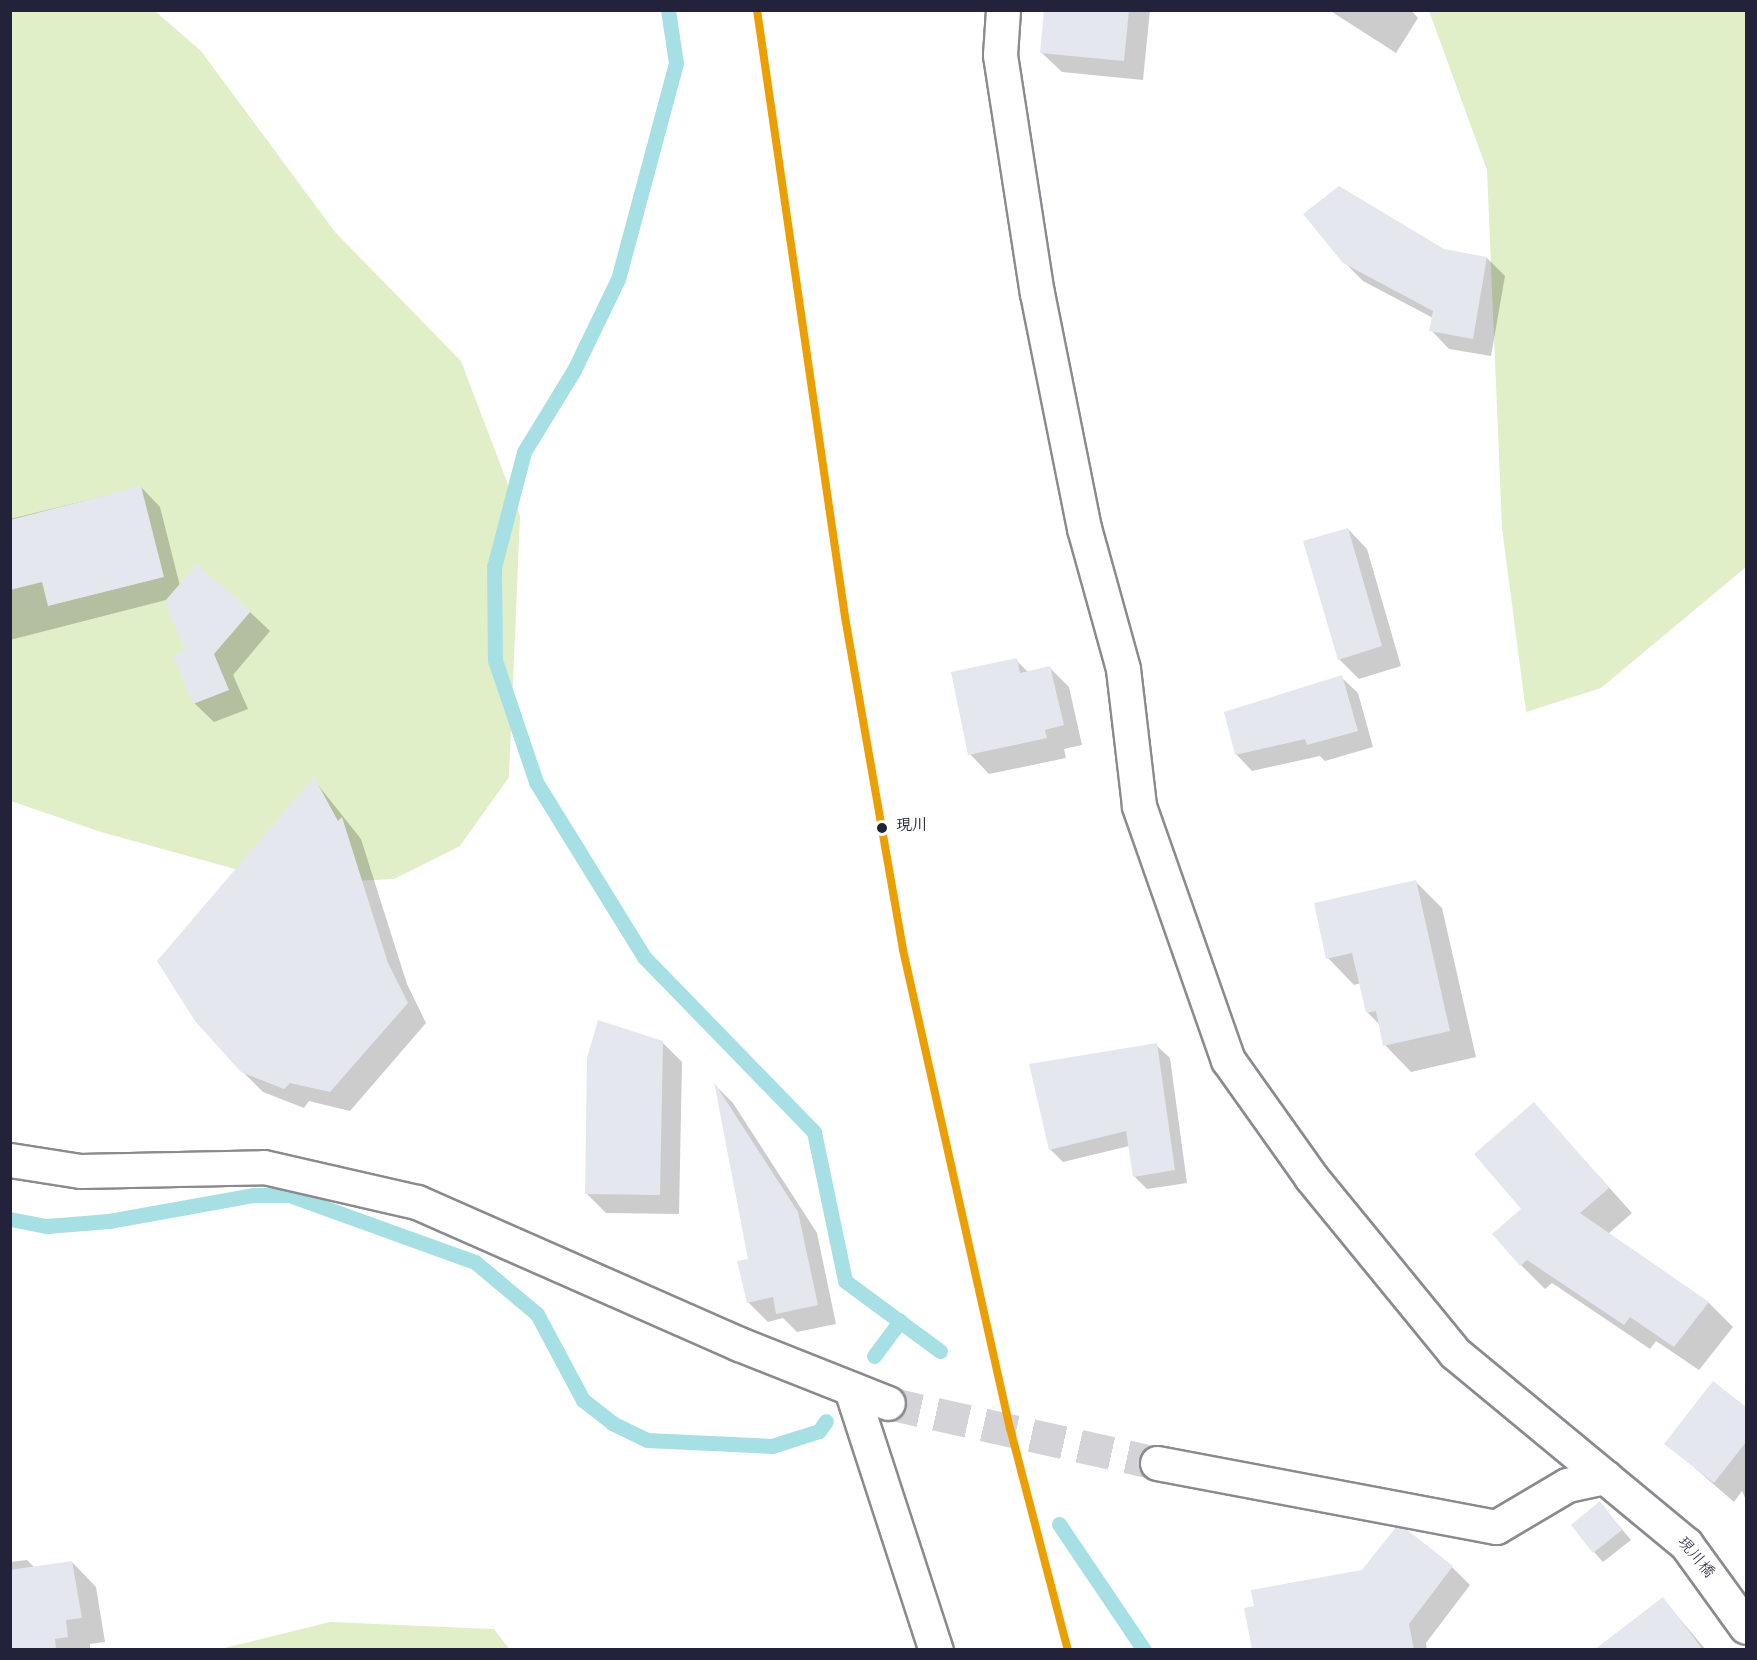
<!DOCTYPE html>
<html>
<head>
<meta charset="utf-8">
<style>
	body { margin:0 }
	#map { position:relative; width:1757px; height:1660px; overflow:hidden; background:#fff; font-family:"Gochi Hand","Klee One",sans-serif }
	div>[style] { position:absolute }
	.green>* { inset:0; background:#e0efc7 }
	.shadow>* { inset:0; background:#0003 }
	.stream>* { height:15px; margin:-7.5px; padding:0 7.5px; transform-origin:7.5px; border-radius:7.5px; background:#a7e0e4 }
	.building>* { inset:0; background:#e5e7ee }
	.street-tunnel>* { height:33px; margin-top:-16.5px; transform-origin:0; background:repeating-linear-gradient(90deg,#d3d3d8 0 33px,transparent 0 49px) }
	.roads { filter:drop-shadow(2px 0 #8a8a8f) drop-shadow(-2px 0 #8a8a8f) drop-shadow(0 2px #8a8a8f) drop-shadow(0 -2px #8a8a8f) }
	.street>* { height:33px; margin:-16.5px; padding:0 16.5px; transform-origin:16.5px; border-radius:16.5px; background:#fff }
	.rail-1>* { height:8px; margin:-4px; padding:0 4px; transform-origin:4px; border-radius:4px; background:#ec9f03 }
	.dots>* { width:16px; height:16px; translate:-50% -50%; box-sizing:border-box; border:3px solid #fff; border-radius:50% }
	span { translate:-50% -50%; white-space:nowrap; text-align:center; line-height:1.15; -webkit-text-stroke:4.5px #fff; paint-order:stroke }
	.stop-label { font-size:16px; color:#22223b; font-weight:700 }
	.left { translate:0 -50%; text-align:left }
	.street-label { font-size:16px; color:#22223b }
	.frame { position:absolute; inset:0; border:12px solid #22223b; pointer-events:none }
</style>
</head>
<body>
<div id="map">
	<div class="green">
		<i style="clip-path:polygon(11px 11px,155px 11px,201px 51px,335px 232px,461px 361px,520px 516px,509px 777px,460px 846px,394px 879px,289px 884px,101px 832px,11px 801px)"></i>
		<i style="clip-path:polygon(1429px 11px,1746px 11px,1746px 567px,1601px 688px,1526px 712px,1502px 528px,1487px 170px)"></i>
		<i style="clip-path:polygon(330px 1622px,494px 1629px,509px 1649px,220px 1649px)"></i>
	</div>
	<div class="shadow">
		<i style="clip-path:polygon(1046px 10px,1150px 10px,1143px 80px,1062px 72px,1042px 53px)"></i>
		<i style="clip-path:polygon(1329px 10px,1411px 10px,1418px 18px,1396px 53px)"></i>
		<i style="clip-path:polygon(1444px 250px,1487px 258px,1505px 276px,1491px 356px,1449px 349px,1431px 330px,1433px 318px,1363px 281px,1344px 262px)"></i>
		<i style="clip-path:polygon(141px 487px,160px 507px,180px 586px,250px 612px,270px 631px,233px 675px,248px 709px,214px 722px,194px 703px,187px 652px,166px 600px,10px 640px,10px 519px)"></i>
		<i style="clip-path:polygon(1348px 529px,1367px 549px,1401px 666px,1359px 679px,1339px 659px)"></i>
		<i style="clip-path:polygon(1016px 660px,1029px 673px,1050px 668px,1069px 687px,1082px 745px,1064px 749px,1066px 758px,989px 774px,970px 754px)"></i>
		<i style="clip-path:polygon(1341px 677px,1358px 693px,1373px 747px,1325px 761px,1320px 756px,1252px 771px,1236px 754px)"></i>
		<i style="clip-path:polygon(314px 780px,361px 839px,407px 984px,426px 1023px,350px 1111px,309px 1101px,304px 1108px,263px 1092px,242px 1071px)"></i>
		<i style="clip-path:polygon(1415px 881px,1442px 908px,1476px 1057px,1411px 1072px,1385px 1045px,1381px 1026px,1367px 1012px,1361px 983px,1354px 985px,1328px 958px)"></i>
		<i style="clip-path:polygon(662px 1042px,682px 1062px,679px 1214px,606px 1213px,586px 1193px)"></i>
		<i style="clip-path:polygon(1156px 1045px,1170px 1058px,1187px 1183px,1147px 1189px,1134px 1176px,1129px 1146px,1063px 1162px,1050px 1149px)"></i>
		<i style="clip-path:polygon(716px 1086px,733px 1103px,817px 1233px,836px 1324px,797px 1332px,783px 1318px,768px 1322px,748px 1302px,749px 1261px)"></i>
		<i style="clip-path:polygon(1534px 1104px,1632px 1213px,1608px 1234px,1709px 1303px,1733px 1327px,1699px 1370px,1656px 1341px,1650px 1349px,1552px 1283px,1545px 1289px,1521px 1265px)"></i>
		<i style="clip-path:polygon(1713px 1383px,1746px 1409px,1746px 1500px,1742px 1491px,1734px 1502px,1666px 1443px)"></i>
		<i style="clip-path:polygon(1600px 1503px,1631px 1540px,1603px 1562px,1594px 1552px)"></i>
		<i style="clip-path:polygon(27px 1560px,35px 1568px,72px 1562px,96px 1587px,105px 1642px,90px 1644px,90px 1650px,10px 1650px,10px 1562px)"></i>
		<i style="clip-path:polygon(1452px 1567px,1470px 1585px,1426px 1643px,1427px 1650px,1254px 1650px,1363px 1571px)"></i>
		<i style="clip-path:polygon(1663px 1599px,1706px 1650px,1596px 1650px)"></i>
	</div>
	<div class="stream">
		<i style="left:668px;top:10px;width:54px;rotate:81.4deg"></i>
		<i style="left:676px;top:63px;width:224px;rotate:105deg"></i>
		<i style="left:618px;top:279px;width:101px;rotate:115.8deg"></i>
		<i style="left:574px;top:370px;width:96px;rotate:121.4deg"></i>
		<i style="left:524px;top:452px;width:119px;rotate:104.6deg"></i>
		<i style="left:494px;top:567px;width:93px;rotate:89.4deg"></i>
		<i style="left:495px;top:660px;width:129px;rotate:71.4deg"></i>
		<i style="left:536px;top:782px;width:206px;rotate:58.3deg"></i>
		<i style="left:644px;top:957px;width:244px;rotate:45.8deg"></i>
		<i style="left:814px;top:1132px;width:152px;rotate:78.2deg"></i>
		<i style="left:845px;top:1281px;width:118px;rotate:36.4deg"></i>
		<i style="left:10px;top:1219px;width:38px;rotate:11deg"></i>
		<i style="left:47px;top:1226px;width:62px;rotate:-4.6deg"></i>
		<i style="left:109px;top:1221px;width:146px;rotate:-10.2deg"></i>
		<i style="left:253px;top:1195px;width:36px"></i>
		<i style="left:289px;top:1195px;width:198px;rotate:19.8deg"></i>
		<i style="left:475px;top:1262px;width:81px;rotate:40deg"></i>
		<i style="left:537px;top:1314px;width:98px;rotate:61.9deg"></i>
		<i style="left:583px;top:1400px;width:37px;rotate:38deg"></i>
		<i style="left:612px;top:1423px;width:39px;rotate:26deg"></i>
		<i style="left:647px;top:1440px;width:125px;rotate:2.7deg"></i>
		<i style="left:772px;top:1446px;width:49px;rotate:-17.7deg"></i>
		<i style="left:819px;top:1431px;width:12px;rotate:-55deg"></i>
		<i style="left:874px;top:1356px;width:44px;rotate:-53.4deg"></i>
		<i style="left:1059px;top:1524px;width:152px;rotate:56deg"></i>
	</div>
	<div class="building">
		<i style="clip-path:polygon(1044px 10px,1129px 10px,1124px 61px,1040px 53px)"></i>
		<i style="clip-path:polygon(1339px 186px,1444px 249px,1487px 257px,1473px 339px,1429px 331px,1433px 311px,1343px 263px,1303px 214px)"></i>
		<i style="clip-path:polygon(141px 486px,164px 577px,48px 606px,42px 582px,10px 590px,10px 520px)"></i>
		<i style="clip-path:polygon(1348px 528px,1382px 646px,1338px 660px,1303px 541px)"></i>
		<i style="clip-path:polygon(197px 564px,251px 611px,214px 654px,229px 690px,193px 704px,173px 656px,185px 651px,165px 601px)"></i>
		<i style="clip-path:polygon(1017px 658px,1020px 673px,1050px 666px,1064px 725px,1045px 730px,1047px 738px,968px 755px,951px 672px)"></i>
		<i style="clip-path:polygon(1342px 675px,1358px 731px,1307px 745px,1305px 739px,1235px 755px,1224px 712px)"></i>
		<i style="clip-path:polygon(314px 777px,338px 821px,342px 817px,388px 963px,408px 1003px,330px 1092px,290px 1083px,284px 1089px,241px 1072px,195px 1021px,157px 961px)"></i>
		<i style="clip-path:polygon(1416px 880px,1450px 1031px,1383px 1046px,1376px 1011px,1366px 1013px,1352px 953px,1326px 959px,1314px 903px)"></i>
		<i style="clip-path:polygon(598px 1020px,663px 1041px,660px 1195px,585px 1194px,587px 1058px)"></i>
		<i style="clip-path:polygon(1157px 1043px,1175px 1170px,1133px 1177px,1126px 1131px,1049px 1150px,1029px 1064px)"></i>
		<i style="clip-path:polygon(714px 1082px,798px 1212px,818px 1305px,776px 1314px,773px 1297px,747px 1303px,737px 1261px,748px 1259px)"></i>
		<i style="clip-path:polygon(1534px 1102px,1609px 1188px,1580px 1213px,1709px 1302px,1674px 1347px,1630px 1317px,1624px 1325px,1527px 1260px,1520px 1266px,1492px 1234px,1521px 1209px,1474px 1154px)"></i>
		<i style="clip-path:polygon(1713px 1381px,1746px 1407px,1746px 1442px,1714px 1483px,1664px 1444px)"></i>
		<i style="clip-path:polygon(1600px 1501px,1622px 1530px,1593px 1553px,1571px 1525px)"></i>
		<i style="clip-path:polygon(1396px 1527px,1406px 1529px,1453px 1566px,1409px 1624px,1414px 1650px,1252px 1650px,1244px 1608px,1254px 1606px,1251px 1590px,1362px 1570px)"></i>
		<i style="clip-path:polygon(72px 1561px,82px 1618px,66px 1620px,68px 1637px,55px 1639px,56px 1650px,10px 1650px,10px 1570px)"></i>
		<i style="clip-path:polygon(1663px 1597px,1703px 1650px,1594px 1650px)"></i>
	</div>
	<div class="street-tunnel">
		<i style="left:888px;top:1403px;width:276px;rotate:12.6deg"></i>
	</div>
	<div class="roads">
		<div class="street">
			<i style="left:1003px;top:10px;width:45px;rotate:93.8deg"></i>
			<i style="left:1000px;top:55px;width:241px;rotate:81.2deg"></i>
			<i style="left:1037px;top:293px;width:240px;rotate:78.7deg"></i>
			<i style="left:1084px;top:528px;width:146px;rotate:74.5deg"></i>
			<i style="left:1123px;top:669px;width:138px;rotate:83.3deg"></i>
			<i style="left:1139px;top:806px;width:269px;rotate:70.7deg"></i>
			<i style="left:1228px;top:1060px;width:143px;rotate:54.6deg"></i>
			<i style="left:1311px;top:1177px;width:227px;rotate:50.7deg"></i>
			<i style="left:1455px;top:1353px;width:300px;rotate:39.6deg"></i>
			<i style="left:1686px;top:1544px;width:102px;rotate:54.1deg"></i>
			<i style="left:10px;top:1160px;width:71px;rotate:8.9deg"></i>
			<i style="left:80px;top:1171px;width:184px;rotate:-1.2deg"></i>
			<i style="left:264px;top:1167px;width:157px;rotate:12.9deg"></i>
			<i style="left:417px;top:1202px;width:352px;rotate:23.8deg"></i>
			<i style="left:739px;top:1344px;width:160px;rotate:21.6deg"></i>
			<i style="left:851px;top:1389px;width:274px;rotate:72deg"></i>
			<i style="left:1157px;top:1463px;width:345px;rotate:10.7deg"></i>
			<i style="left:1496px;top:1527px;width:82px;rotate:-30.6deg"></i>
			<i style="left:1567px;top:1485px;width:39px;rotate:-12deg"></i>
		</div>
	</div>
	<div class="rail-1">
		<i style="left:757px;top:10px;width:613px;rotate:81.75deg"></i>
		<i style="left:845px;top:617px;width:338px;rotate:80.1deg"></i>
		<i style="left:903px;top:950px;width:490px;rotate:77.4deg"></i>
		<i style="left:1010px;top:1428px;width:229px;rotate:75.4deg"></i>
	</div>
	<div class="dots">
		<i style="left:882px;top:828px;background:#22223b"></i>
	</div>
	<div class="stop-label">
		<span class="left" style="left:896px;top:828px">現川</span>
	</div>
	<div class="street-label">
		<span style="left:1694px;top:1559px;rotate:50deg">現川橋</span>
	</div>
	<div class="frame"></div>
</div>
</body>
</html>
